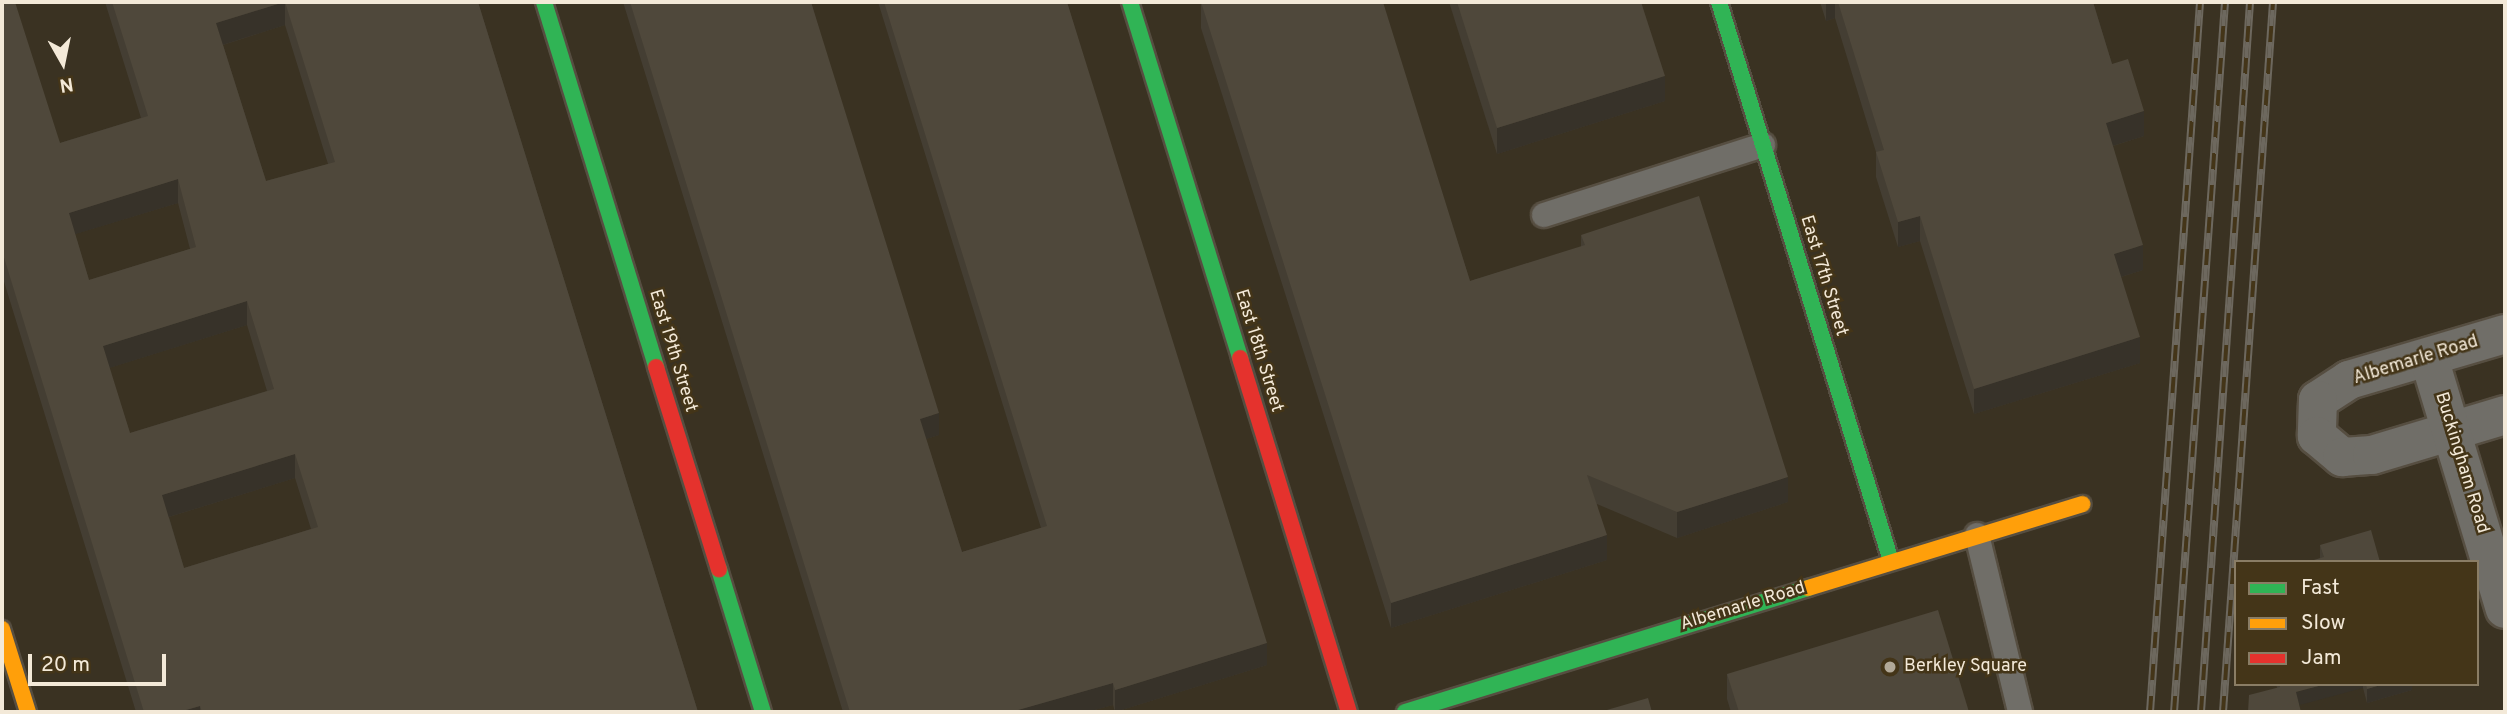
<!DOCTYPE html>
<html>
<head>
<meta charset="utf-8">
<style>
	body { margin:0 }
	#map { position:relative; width:2507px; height:714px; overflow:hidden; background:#3a3222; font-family:Overpass,sans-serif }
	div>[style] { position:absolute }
	.roads { filter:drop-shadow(2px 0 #564e41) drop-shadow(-2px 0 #564e41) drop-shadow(0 2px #564e41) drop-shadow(0 -2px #564e41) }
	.lane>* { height:24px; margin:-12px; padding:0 12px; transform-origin:12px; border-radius:12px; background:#706e68 }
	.street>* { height:38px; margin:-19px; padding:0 19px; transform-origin:19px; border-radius:19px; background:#706e68 }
	.fast>* { height:16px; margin:-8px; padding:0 8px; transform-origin:8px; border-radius:8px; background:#30b455 }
	.slow>* { height:16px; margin:-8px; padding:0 8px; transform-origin:8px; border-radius:8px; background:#ff9f0a }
	.jam>* { height:16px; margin:-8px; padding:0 8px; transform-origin:8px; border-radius:8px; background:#e5322d }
	.rail>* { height:8px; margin-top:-4px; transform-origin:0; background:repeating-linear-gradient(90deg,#443518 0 16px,#6d685e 0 32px); box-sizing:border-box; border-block:2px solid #6d685e }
	.wall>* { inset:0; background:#443e33 }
	.shaded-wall>* { inset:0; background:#373229 }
	.building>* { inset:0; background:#4f483b }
	.dots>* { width:19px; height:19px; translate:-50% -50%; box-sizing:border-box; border:4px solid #443518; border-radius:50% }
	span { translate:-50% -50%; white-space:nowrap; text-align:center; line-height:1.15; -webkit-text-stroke:5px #443518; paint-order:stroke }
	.street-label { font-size:18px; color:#f3e9d8 }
	.poi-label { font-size:18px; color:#f3e9d8 }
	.left { translate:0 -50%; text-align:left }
	.frame { position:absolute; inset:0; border:4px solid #f3e9d8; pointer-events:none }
	.legend { position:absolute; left:2234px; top:560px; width:245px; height:126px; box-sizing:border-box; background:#443518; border:2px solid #8a7d65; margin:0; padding:9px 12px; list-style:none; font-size:21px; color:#f3e9d8 }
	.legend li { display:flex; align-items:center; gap:14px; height:35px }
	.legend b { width:35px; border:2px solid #8a7d65 }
	.north { position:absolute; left:28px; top:28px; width:70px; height:70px; -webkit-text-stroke:5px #443518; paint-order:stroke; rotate:171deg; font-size:19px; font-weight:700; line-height:28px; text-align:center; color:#f3e9d8 }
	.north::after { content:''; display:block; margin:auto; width:24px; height:32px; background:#f3e9d8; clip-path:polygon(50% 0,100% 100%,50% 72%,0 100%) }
	.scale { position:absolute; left:28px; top:654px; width:138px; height:32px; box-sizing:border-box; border:4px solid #f3e9d8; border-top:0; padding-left:9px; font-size:21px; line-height:24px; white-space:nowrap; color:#f3e9d8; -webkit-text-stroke:5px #443518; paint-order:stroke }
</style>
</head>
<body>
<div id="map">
	<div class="roads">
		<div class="lane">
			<i style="left:1544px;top:215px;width:230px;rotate:-17.7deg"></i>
			<i style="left:1977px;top:535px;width:182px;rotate:76.3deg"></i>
		</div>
		<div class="street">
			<i style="left:2505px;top:334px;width:163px;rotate:163.6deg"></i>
			<i style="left:2349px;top:380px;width:37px;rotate:147deg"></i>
			<i style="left:2318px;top:400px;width:36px;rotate:92deg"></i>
			<i style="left:2317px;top:436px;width:33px;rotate:40deg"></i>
			<i style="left:2342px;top:457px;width:30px;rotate:-4deg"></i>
			<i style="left:2372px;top:455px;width:139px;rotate:-16.7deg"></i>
			<i style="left:2429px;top:358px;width:262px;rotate:73.2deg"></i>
		</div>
		<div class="fast">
			<i style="left:544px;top:2px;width:382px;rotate:72.9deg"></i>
			<i style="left:1130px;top:2px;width:373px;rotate:72.8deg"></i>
			<i style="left:1719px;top:2px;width:585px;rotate:72.9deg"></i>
			<i style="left:719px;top:569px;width:150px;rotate:72.9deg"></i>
			<i style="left:1405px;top:712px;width:422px;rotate:-17.1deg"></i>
		</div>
		<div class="slow">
			<i style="left:1808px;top:588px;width:287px;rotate:-17deg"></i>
			<i style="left:2px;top:629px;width:87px;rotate:72.6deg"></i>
		</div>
		<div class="jam">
			<i style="left:1240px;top:358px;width:370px;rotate:72.9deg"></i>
			<i style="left:656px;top:367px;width:212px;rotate:72.7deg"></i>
		</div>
	</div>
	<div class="rail">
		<i style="left:2150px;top:712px;width:712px;rotate:-85.97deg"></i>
		<i style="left:2174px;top:712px;width:712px;rotate:-85.89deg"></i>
		<i style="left:2201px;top:712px;width:712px;rotate:-86.05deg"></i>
		<i style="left:2223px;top:712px;width:712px;rotate:-85.97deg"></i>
	</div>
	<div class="wall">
		<i style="clip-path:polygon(evenodd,2px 2px,60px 143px,141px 118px,105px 2px,478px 2px,698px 712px,136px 712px,2px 275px,2px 2px,285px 25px,328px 164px,266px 181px,223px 45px,285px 25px,2px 2px,178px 203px,190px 249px,89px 280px,75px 234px,178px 203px,2px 2px,247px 325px,267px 391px,130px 433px,109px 368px,247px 325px,2px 2px,295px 478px,311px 529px,184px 568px,169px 517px,295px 478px)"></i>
		<i style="clip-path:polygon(623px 2px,811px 2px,939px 435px,926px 439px,962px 552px,1041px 528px,878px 2px,1067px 2px,1267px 665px,1115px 712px,1113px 705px,1087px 712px,843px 712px)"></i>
		<i style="clip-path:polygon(1201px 2px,1404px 74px,1470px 281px,1581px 247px,1581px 235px,1788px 502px,1677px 538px,1597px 504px,1607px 560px,1391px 628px,1201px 28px)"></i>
		<i style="clip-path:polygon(1449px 2px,1641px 2px,1665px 101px,1497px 154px)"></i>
		<i style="clip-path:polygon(1820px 2px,2093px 2px,2112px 64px,2144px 136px,2113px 146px,2143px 270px,2121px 277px,2140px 363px,1974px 414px,1920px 241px,1898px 247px,1876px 177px,1876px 152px,1835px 18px,1826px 21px)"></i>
		<i style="clip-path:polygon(2320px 545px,2380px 562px,2320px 558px)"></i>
		<i style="clip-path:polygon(1727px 674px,1969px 712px,1731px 712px,1727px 699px)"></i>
		<i style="clip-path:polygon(2276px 684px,2412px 684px,2412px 690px,2367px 703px,2363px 688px,2277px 688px)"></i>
	</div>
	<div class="shaded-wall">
		<i style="clip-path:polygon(285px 2px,285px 25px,216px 47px,216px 23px)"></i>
		<i style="clip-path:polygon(1826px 2px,1835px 2px,1835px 18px,1826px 21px)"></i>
		<i style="clip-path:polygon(1665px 76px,1665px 101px,1497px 154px,1497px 128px)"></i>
		<i style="clip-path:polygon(2144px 111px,2144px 136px,2106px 148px,2106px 123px)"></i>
		<i style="clip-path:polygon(178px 179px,178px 203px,69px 236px,69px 213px)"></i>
		<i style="clip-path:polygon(1920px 216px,1920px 241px,1898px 247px,1898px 222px)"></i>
		<i style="clip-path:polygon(2143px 245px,2143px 270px,2114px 279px,2114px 254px)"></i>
		<i style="clip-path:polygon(247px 301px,247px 325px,103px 370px,103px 346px)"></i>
		<i style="clip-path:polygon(2140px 337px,2140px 363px,1974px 414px,1974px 389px)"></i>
		<i style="clip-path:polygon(939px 413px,939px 435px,920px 441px,920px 419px)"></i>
		<i style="clip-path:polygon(295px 454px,295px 478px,162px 519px,162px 495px)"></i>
		<i style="clip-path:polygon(1788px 477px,1788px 502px,1677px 538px,1677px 512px)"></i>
		<i style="clip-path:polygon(1607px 535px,1607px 560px,1391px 628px,1391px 603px)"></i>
		<i style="clip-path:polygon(1267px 643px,1267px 665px,1115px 712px,1115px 690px)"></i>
		<i style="clip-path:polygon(1113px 683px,1113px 705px,1087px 712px,1011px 712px)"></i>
		<i style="clip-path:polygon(2326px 684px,2363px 684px,2363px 688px,2296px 706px,2296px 692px)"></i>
		<i style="clip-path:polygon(2384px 684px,2412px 684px,2412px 690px,2367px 703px,2367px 689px)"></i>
		<i style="clip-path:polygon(200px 706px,200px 712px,179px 712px)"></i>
	</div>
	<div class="building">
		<i style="clip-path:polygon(evenodd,2px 2px,15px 2px,60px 143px,148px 116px,112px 2px,284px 2px,216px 23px,266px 181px,335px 162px,285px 2px,478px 2px,698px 712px,202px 712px,200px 706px,179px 712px,144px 712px,2px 251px,2px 2px,178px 179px,196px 247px,89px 280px,69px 213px,178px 179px,2px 2px,247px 301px,274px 389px,130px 433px,103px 346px,247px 301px,2px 2px,295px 454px,318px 527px,184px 568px,162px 495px,295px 454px)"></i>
		<i style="clip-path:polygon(630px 2px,811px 2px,939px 413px,920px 419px,962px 552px,1047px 526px,884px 2px,1067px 2px,1267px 643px,1115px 690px,1113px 683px,1011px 712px,850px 712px)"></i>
		<i style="clip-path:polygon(1201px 2px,1383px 2px,1470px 281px,1585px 245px,1581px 235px,1699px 196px,1788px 477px,1677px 512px,1587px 475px,1607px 535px,1391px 603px)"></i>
		<i style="clip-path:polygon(1457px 2px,1641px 2px,1665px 76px,1497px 128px)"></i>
		<i style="clip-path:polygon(1838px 2px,2093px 2px,2112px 64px,2128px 59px,2144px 111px,2106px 123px,2143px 245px,2114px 254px,2140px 337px,1974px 389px,1920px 216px,1898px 222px,1876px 152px,1884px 150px)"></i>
		<i style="clip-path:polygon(2371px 530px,2380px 562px,2307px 562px,2324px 557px,2320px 545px)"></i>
		<i style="clip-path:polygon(1938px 610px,1969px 712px,1739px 712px,1727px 674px)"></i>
		<i style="clip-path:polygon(2280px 684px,2326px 684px,2296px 692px,2301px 712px,2248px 712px,2249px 695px,2280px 687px)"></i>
		<i style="clip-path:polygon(2366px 684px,2384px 684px,2367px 689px)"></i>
		<i style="clip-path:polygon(1648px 698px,1652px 712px,1600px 712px)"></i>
	</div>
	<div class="dots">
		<i style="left:1890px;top:667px;background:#b2a998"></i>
	</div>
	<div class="street-label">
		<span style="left:1823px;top:276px;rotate:73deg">East 17th Street</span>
		<span style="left:672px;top:351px;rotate:73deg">East 19th Street</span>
		<span style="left:1258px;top:351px;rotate:73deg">East 18th Street</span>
		<span style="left:2416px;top:361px;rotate:-17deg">Albemarle Road</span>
		<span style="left:2461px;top:463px;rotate:73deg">Buckingham Road</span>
		<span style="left:1743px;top:607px;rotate:-17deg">Albemarle Road</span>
	</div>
	<div class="poi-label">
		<span class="left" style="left:1904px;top:667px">Berkley Square</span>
	</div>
	<div class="frame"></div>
	<ul class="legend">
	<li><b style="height:9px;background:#30b455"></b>Fast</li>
	<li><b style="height:9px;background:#ff9f0a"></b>Slow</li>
	<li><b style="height:9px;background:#e5322d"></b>Jam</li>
	</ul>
	<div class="north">N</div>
	<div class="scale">20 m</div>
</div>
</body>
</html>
